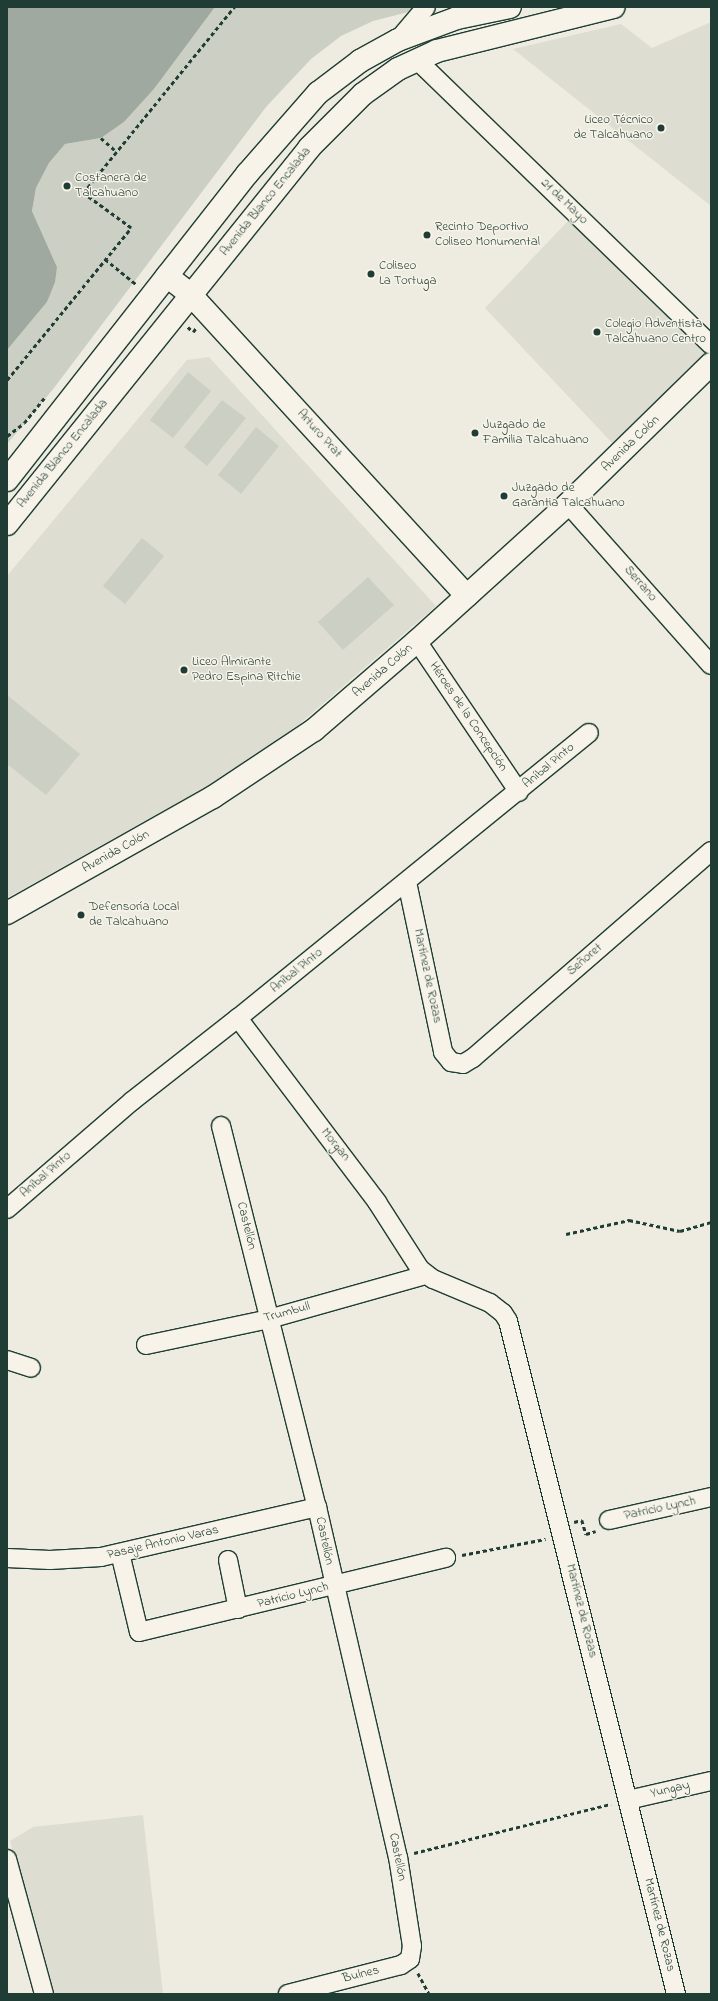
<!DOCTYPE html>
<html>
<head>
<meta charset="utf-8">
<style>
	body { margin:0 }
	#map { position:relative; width:718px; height:2001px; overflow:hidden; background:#eeece1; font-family:"Indie Flower",sans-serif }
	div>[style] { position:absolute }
	.built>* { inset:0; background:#ddddd2 }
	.green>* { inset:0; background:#cccfc4 }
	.water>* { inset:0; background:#9fa99f }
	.path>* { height:2.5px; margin-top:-1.25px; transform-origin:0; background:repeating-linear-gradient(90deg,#1f3d34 0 4px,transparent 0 7px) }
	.roads { filter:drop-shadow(1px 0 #1f3d34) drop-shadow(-1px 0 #1f3d34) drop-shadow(0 1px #1f3d34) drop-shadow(0 -1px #1f3d34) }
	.minor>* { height:18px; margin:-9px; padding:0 9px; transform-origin:9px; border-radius:9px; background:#f7f3e8 }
	.tertiary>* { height:22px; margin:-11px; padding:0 11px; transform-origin:11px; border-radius:11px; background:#f7f3e8 }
	.secondary>* { height:22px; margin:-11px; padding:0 11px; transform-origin:11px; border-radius:11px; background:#f7f3e8 }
	.primary>* { height:22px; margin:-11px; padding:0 11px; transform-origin:11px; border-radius:11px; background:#f7f3e8 }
	.dots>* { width:11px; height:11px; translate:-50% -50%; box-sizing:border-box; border:2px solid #f7f3e8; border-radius:50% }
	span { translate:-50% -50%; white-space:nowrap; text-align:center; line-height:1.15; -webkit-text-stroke:3px #f7f3e8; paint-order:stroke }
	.poi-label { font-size:13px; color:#1f3d34 }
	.right { translate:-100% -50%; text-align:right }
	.left { translate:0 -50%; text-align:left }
	.street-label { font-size:13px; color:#1f3d34 }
	.frame { position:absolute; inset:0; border:8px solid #1f3d34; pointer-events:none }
</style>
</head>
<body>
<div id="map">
	<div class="built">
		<i style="clip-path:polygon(711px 22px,711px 206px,513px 49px,621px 24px,652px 48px)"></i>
		<i style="clip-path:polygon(569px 220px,710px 356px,616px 447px,485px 308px)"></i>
		<i style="clip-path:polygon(209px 357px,436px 606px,288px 734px,215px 782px,7px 898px,7px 576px,187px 360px)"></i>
		<i style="clip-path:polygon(143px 1815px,163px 1994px,55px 1994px,10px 1841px,33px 1827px)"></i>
	</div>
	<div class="green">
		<i style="clip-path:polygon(215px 7px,428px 7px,373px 21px,341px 36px,311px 59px,266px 107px,54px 388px,7px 444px,7px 350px,47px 302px,57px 267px,32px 211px,36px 188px,49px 163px,65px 144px,101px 138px,124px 122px,154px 89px)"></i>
		<i style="clip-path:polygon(188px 372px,211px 391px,173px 438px,150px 420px)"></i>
		<i style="clip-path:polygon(222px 400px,246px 418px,207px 466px,184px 447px)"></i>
		<i style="clip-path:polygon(256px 427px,279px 446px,241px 494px,218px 475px)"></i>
		<i style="clip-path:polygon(142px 538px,164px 556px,125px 604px,103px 586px)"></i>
		<i style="clip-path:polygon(368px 577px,394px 605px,343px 650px,318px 622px)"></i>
		<i style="clip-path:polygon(7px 695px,80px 754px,46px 795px,7px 764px)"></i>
	</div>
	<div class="water">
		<i style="clip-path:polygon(7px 7px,215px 7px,154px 89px,124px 122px,101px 138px,65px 144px,49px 163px,36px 188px,32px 211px,57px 267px,55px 282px,47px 302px,7px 350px)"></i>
	</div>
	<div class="path">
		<i style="left:101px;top:138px;width:20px;rotate:41deg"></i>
		<i style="left:105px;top:259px;width:40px;rotate:39deg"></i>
		<i style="left:188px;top:327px;width:7px;rotate:45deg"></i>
		<i style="left:193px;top:332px;width:5px;rotate:-53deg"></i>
		<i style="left:7px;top:380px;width:196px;rotate:-50.8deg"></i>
		<i style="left:131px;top:228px;width:59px;rotate:-143.9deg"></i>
		<i style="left:83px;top:193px;width:240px;rotate:-50.9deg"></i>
		<i style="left:7px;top:436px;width:21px;rotate:-37deg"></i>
		<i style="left:24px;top:423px;width:32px;rotate:-51deg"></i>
		<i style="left:566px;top:1234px;width:65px;rotate:-12.5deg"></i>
		<i style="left:629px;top:1220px;width:52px;rotate:12.2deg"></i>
		<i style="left:680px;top:1231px;width:32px;rotate:-16deg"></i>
		<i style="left:574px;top:1522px;width:8px;rotate:-14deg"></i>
		<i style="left:582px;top:1520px;width:15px;rotate:74deg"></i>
		<i style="left:586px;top:1534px;width:10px;rotate:-17deg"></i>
		<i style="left:462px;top:1555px;width:85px;rotate:-10.9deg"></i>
		<i style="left:414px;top:1853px;width:203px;rotate:-14deg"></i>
		<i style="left:418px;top:1973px;width:24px;rotate:62deg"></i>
	</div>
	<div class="roads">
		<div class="minor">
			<i style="left:398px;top:40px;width:43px;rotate:-49.7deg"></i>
			<i style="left:417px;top:60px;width:409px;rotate:44.1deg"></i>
			<i style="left:568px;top:504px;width:215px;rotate:48.4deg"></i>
			<i style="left:417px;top:641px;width:182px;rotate:56deg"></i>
			<i style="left:407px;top:882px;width:174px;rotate:78deg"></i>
			<i style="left:443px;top:1052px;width:13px;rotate:51deg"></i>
			<i style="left:451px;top:1062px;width:12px;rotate:9deg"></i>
			<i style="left:463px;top:1064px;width:12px;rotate:-31deg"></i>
			<i style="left:473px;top:1058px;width:315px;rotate:-41deg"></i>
			<i style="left:238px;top:1018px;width:231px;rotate:52.9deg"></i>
			<i style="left:377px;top:1202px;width:80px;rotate:57.3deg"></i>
			<i style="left:420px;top:1269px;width:16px;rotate:38deg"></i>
			<i style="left:433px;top:1279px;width:62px;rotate:22.8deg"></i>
			<i style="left:490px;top:1303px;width:16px;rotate:38deg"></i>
			<i style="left:503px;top:1313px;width:9px;rotate:58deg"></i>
			<i style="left:508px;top:1321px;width:694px;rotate:75.98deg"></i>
			<i style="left:221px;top:1126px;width:393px;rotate:75.9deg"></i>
			<i style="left:317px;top:1507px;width:359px;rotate:77deg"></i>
			<i style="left:398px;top:1857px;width:90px;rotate:81.1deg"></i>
			<i style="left:412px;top:1946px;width:13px;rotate:99deg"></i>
			<i style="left:410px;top:1959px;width:11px;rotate:146deg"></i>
			<i style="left:401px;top:1965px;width:117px;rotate:165.6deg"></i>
			<i style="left:7px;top:1209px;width:165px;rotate:-40.8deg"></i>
			<i style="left:132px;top:1101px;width:135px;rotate:-38.1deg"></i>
			<i style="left:238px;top:1018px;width:452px;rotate:-39.1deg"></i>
			<i style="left:146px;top:1345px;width:126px;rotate:-11.9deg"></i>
			<i style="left:269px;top:1319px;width:163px;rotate:-15.7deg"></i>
			<i style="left:7px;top:1360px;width:25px;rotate:18deg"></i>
			<i style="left:609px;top:1520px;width:105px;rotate:-12.7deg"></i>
			<i style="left:120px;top:1553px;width:81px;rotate:76.5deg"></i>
			<i style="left:139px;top:1632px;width:316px;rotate:-13.6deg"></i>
			<i style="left:7px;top:1558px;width:43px;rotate:2.7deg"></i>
			<i style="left:50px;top:1560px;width:51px;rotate:-3.4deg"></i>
			<i style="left:101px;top:1557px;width:222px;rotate:-13deg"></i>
			<i style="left:228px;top:1560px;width:50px;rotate:78.5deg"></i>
			<i style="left:628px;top:1800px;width:85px;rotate:-12.9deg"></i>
			<i style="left:7px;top:1859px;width:140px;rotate:74.7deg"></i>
		</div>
		<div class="tertiary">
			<i style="left:167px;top:276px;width:31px;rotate:38deg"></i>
			<i style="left:191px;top:295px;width:408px;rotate:47.5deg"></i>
		</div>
		<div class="secondary">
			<i style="left:7px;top:913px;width:236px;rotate:-29.4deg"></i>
			<i style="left:213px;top:797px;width:121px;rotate:-33.6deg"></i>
			<i style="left:314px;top:730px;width:136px;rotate:-40.8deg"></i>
			<i style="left:417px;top:641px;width:204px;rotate:-42.2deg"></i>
			<i style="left:568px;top:504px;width:200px;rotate:-44.4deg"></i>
		</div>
		<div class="primary">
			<i style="left:7px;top:480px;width:389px;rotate:-51.9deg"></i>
			<i style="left:247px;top:174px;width:108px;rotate:-48.8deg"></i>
			<i style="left:318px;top:93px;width:53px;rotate:-37.3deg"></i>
			<i style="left:360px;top:61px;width:43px;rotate:-28.9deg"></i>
			<i style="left:398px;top:40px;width:63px;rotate:-20.4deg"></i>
			<i style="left:457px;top:18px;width:54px;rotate:-11.7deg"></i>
			<i style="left:7px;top:524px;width:482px;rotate:-51.2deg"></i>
			<i style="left:309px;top:148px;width:76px;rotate:-45deg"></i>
			<i style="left:363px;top:94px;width:43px;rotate:-35.5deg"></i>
			<i style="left:398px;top:69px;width:43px;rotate:-24.8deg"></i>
			<i style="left:437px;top:51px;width:182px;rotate:-14deg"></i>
		</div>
	</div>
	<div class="dots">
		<i style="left:661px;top:128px;background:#1f3d34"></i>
		<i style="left:67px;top:186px;background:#1f3d34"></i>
		<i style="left:427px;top:235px;background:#1f3d34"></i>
		<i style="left:371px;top:274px;background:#1f3d34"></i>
		<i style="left:597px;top:332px;background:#1f3d34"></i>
		<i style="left:475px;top:433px;background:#1f3d34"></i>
		<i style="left:504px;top:496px;background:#1f3d34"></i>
		<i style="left:184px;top:670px;background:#1f3d34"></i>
		<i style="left:81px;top:915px;background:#1f3d34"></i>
	</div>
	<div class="poi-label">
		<span class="right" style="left:653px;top:128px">Liceo Técnico<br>de Talcahuano</span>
		<span class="left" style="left:75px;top:186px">Costanera de<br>Talcahuano</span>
		<span class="left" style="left:435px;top:235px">Recinto Deportivo<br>Coliseo Monumental</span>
		<span class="left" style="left:379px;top:274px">Coliseo<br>La Tortuga</span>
		<span class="left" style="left:605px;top:332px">Colegio Adventista<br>Talcahuano Centro</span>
		<span class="left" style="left:483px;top:433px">Juzgado de<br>Familia Talcahuano</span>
		<span class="left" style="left:512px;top:496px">Juzgado de<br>Garantia Talcahuano</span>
		<span class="left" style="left:192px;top:670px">Liceo Almirante<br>Pedro Espina Ritchie</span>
		<span class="left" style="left:89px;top:915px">Defensoría Local<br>de Talcahuano</span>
	</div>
	<div class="street-label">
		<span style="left:266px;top:202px;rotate:-51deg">Avenida Blanco Encalada</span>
		<span style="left:564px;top:202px;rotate:44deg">21 de Mayo</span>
		<span style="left:319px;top:434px;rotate:48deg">Arturo Prat</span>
		<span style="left:631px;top:444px;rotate:-44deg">Avenida Colón</span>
		<span style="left:63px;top:454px;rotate:-51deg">Avenida Blanco Encalada</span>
		<span style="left:640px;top:584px;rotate:49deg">Serrano</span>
		<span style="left:383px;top:671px;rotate:-41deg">Avenida Colón</span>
		<span style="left:468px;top:717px;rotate:56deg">Héroes de la Concepción</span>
		<span style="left:549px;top:766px;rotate:-40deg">Aníbal Pinto</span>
		<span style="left:116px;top:852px;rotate:-29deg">Avenida Colón</span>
		<span style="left:585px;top:960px;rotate:-41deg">Señoret</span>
		<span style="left:297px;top:971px;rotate:-39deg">Aníbal Pinto</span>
		<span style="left:427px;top:976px;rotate:78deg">Martínez de Rozas</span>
		<span style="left:335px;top:1145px;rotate:51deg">Morgan</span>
		<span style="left:46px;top:1175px;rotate:-41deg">Aníbal Pinto</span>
		<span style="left:246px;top:1226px;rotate:76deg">Castellón</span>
		<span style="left:287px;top:1313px;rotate:-15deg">Trumbull</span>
		<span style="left:660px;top:1509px;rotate:-12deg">Patricio Lynch</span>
		<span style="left:324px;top:1541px;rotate:78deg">Castellón</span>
		<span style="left:163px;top:1543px;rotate:-13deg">Pasaje Antonio Varas</span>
		<span style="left:293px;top:1596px;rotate:-14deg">Patricio Lynch</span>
		<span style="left:581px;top:1611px;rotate:76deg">Martínez de Rozas</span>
		<span style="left:670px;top:1790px;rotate:-13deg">Yungay</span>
		<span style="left:397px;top:1857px;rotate:79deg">Castellón</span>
		<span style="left:659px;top:1925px;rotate:76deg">Martínez de Rozas</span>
		<span style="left:361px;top:1975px;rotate:-14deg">Bulnes</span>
	</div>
	<div class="frame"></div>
</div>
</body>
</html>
